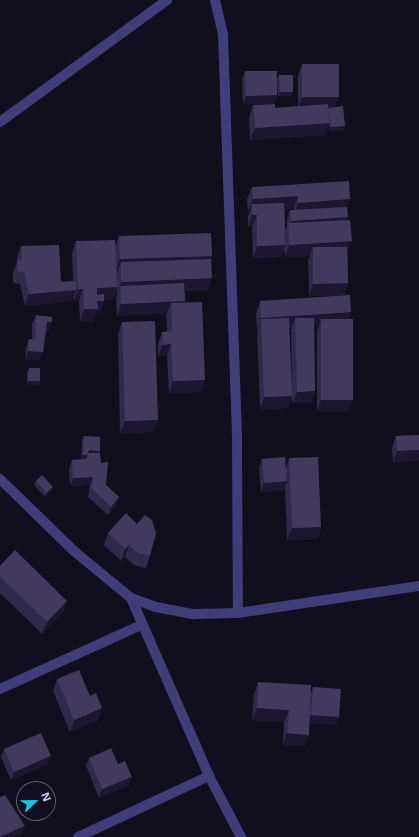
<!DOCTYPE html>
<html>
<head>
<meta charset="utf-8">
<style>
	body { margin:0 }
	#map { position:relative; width:419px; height:837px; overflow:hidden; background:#110e1e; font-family:"Noto Sans",sans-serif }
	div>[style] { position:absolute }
	.minor>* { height:10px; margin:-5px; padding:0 5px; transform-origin:5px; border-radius:5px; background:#413d79 }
	.tertiary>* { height:10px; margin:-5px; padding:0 5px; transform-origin:5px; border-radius:5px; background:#413d79 }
	.wall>* { inset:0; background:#2f294a }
	.shaded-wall>* { inset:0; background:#1c1631 }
	.building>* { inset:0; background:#413a5d }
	span { translate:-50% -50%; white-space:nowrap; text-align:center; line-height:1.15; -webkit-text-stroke:3.5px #110e1e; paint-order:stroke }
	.north { position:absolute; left:16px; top:781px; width:40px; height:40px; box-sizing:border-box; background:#110e1e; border:1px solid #5f5b76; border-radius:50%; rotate:68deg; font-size:11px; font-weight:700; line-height:16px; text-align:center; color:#d5cffb }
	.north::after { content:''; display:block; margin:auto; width:14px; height:18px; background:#14c7e2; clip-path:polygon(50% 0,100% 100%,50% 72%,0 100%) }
</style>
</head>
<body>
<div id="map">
	<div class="minor">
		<i style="left:215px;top:0;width:36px;rotate:77deg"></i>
		<i style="left:223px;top:35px;width:408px;rotate:88deg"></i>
		<i style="left:237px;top:443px;width:170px;rotate:89.7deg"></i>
		<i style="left:131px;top:598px;width:194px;rotate:66.3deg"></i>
		<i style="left:209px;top:776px;width:69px;rotate:62.3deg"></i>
		<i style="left:0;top:689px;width:155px;rotate:-24.4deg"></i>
		<i style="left:78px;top:837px;width:145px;rotate:-25deg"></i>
	</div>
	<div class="tertiary">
		<i style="left:0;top:122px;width:207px;rotate:-36.1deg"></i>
		<i style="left:0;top:479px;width:103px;rotate:44.2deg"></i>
		<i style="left:74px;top:551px;width:74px;rotate:39.5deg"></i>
		<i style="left:131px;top:598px;width:27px;rotate:20deg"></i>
		<i style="left:156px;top:607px;width:38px;rotate:11deg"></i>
		<i style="left:193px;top:614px;width:45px;rotate:-1.3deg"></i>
		<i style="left:238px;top:613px;width:183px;rotate:-8.5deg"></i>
	</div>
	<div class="wall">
		<i style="clip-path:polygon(302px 64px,336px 107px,343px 130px,330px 131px,329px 124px,325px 135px,250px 140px,249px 117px,253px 105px,275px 108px,298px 106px,298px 76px)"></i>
		<i style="clip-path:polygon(245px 71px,277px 95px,274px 104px,243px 104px,242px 80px)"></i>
		<i style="clip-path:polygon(279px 75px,293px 92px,292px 96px,278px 96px,277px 79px)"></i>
		<i style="clip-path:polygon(evenodd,252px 187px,347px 207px,348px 283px,344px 295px,309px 296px,308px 259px,310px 256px,285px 257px,284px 249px,281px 257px,253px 258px,252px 227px,248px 227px,248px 216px,250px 211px,248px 211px,247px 199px,252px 187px,294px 208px,294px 210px,290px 210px,287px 219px,287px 225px,285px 231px,285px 209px,294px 208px)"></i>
		<i style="clip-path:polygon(119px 236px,212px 256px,211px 259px,208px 290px,185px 291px,185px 303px,205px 380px,201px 392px,169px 393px,167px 356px,158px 356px,158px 344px,162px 332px,167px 332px,166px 315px,167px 313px,117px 316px,116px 298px,117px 294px,117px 288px,113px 299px,104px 300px,104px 301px,100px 313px,96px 313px,93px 321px,80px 321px,79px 301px,74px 301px,74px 296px,72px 301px,25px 306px,20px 284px,13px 283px,13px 272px,17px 262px,17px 258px,21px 246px,61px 282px,73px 281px,72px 253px,76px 241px,115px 246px)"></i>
		<i style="clip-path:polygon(260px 301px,351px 312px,349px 319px,348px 412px,317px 411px,317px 331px,319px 326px,314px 326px,311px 403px,292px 403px,291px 330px,292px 327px,289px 328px,292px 396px,288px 408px,260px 409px,257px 331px,258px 330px,257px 330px,256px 313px)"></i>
		<i style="clip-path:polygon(36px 315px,49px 331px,46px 330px,43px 352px,40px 360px,25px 360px,26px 348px,29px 339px,32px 340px,32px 324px)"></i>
		<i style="clip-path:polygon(122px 322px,158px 420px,153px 432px,120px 433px,118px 334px)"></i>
		<i style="clip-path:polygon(29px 368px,40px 381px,39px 385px,27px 385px,27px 372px)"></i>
		<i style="clip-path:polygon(419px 435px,393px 463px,392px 448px,396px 436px)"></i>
		<i style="clip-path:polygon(84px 436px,100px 451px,99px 453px,106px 485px,119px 497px,116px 506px,108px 515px,88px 497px,90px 485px,70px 486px,69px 468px,72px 460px,85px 459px,81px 459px,82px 440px)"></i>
		<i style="clip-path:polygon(289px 458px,321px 527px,317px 539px,287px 540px,285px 486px,284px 490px,261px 492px,259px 468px,262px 459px,286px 468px)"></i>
		<i style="clip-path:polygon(36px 481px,53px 487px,51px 491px,45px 497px,34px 485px)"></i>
		<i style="clip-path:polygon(108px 533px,150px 556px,146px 568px,134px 565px,125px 557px,121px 561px,104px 545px)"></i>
		<i style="clip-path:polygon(0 566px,67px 601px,63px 613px,42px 634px,0 593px)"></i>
		<i style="clip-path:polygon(57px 679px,98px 720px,70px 732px,53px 691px)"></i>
		<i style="clip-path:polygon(258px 682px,311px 693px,313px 687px,336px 725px,309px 723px,309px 735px,304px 746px,283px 745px,284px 722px,252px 720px,254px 694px)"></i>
		<i style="clip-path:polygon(4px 749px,48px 764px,11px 780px,1px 757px)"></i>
		<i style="clip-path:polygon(89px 758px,118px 764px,129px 785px,99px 798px,86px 766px)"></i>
	</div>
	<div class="shaded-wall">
		<i style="clip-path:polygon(280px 92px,293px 92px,292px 96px,278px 96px)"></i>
		<i style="clip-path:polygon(277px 95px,274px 104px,243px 104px,246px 96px)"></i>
		<i style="clip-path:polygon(302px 97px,339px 97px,335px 109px,329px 108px,329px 109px,298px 109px)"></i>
		<i style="clip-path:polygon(330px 123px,325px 135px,250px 140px,255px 128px)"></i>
		<i style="clip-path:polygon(345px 126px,343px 130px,330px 131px,331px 127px)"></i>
		<i style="clip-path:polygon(298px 196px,294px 208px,252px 211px,252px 204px,250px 211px,248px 211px,253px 199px)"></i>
		<i style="clip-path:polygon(350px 199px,346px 211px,294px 214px,298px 203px)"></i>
		<i style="clip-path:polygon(252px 215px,257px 215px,252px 227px,248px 227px)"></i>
		<i style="clip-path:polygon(348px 217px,345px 226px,288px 228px,291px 221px)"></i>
		<i style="clip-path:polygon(352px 241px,348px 253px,313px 247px,310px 256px,285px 257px,289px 245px)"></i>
		<i style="clip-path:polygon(285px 245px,281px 257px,253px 258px,257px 246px)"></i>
		<i style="clip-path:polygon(212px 256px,208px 268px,121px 262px,118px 271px,116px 271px,120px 259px)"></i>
		<i style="clip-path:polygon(212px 278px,208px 290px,120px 294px,120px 286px,121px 282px)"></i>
		<i style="clip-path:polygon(348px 283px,344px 295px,309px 296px,313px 284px)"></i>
		<i style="clip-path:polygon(117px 287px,113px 299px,93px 300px,97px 288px)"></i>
		<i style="clip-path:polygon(78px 289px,83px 289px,79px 301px,74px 301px)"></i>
		<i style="clip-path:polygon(76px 290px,72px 301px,25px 306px,29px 294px)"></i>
		<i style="clip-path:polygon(97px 301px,104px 301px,100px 313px,96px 313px,93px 321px,80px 321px,84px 309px)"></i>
		<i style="clip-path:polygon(185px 301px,181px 313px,171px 303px,167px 313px,117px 316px,121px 304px)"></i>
		<i style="clip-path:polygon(351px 312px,347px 324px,321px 319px,319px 326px,295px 327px,295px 318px,292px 327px,262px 329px,261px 319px,258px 330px,257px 330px,261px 318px)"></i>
		<i style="clip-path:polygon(47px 322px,52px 322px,49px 331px,44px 330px)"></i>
		<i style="clip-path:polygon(171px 344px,167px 356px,158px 356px,163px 345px)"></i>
		<i style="clip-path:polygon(28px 351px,43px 352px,40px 360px,25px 360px)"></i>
		<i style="clip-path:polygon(205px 380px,201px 392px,169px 393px,173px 381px)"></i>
		<i style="clip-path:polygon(28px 381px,40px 381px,39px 385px,27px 385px)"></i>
		<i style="clip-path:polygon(315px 391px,311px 403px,292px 403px,297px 392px)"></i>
		<i style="clip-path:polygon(292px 396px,288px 408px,260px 409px,264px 397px)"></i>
		<i style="clip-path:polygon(321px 400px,353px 400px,348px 412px,317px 411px)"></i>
		<i style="clip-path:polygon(158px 420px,153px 432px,120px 433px,125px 421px)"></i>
		<i style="clip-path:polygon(89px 450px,100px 451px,98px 455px,87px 454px)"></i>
		<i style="clip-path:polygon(419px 450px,419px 461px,393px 463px,397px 451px)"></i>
		<i style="clip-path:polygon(83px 455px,87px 455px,85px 459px,81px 459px)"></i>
		<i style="clip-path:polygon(93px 477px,90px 485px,70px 486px,73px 478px)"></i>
		<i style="clip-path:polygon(287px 481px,284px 490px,261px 492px,264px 483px)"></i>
		<i style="clip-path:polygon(53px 487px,51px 491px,45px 497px,46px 493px)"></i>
		<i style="clip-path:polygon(119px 497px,116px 506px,108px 515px,111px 507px)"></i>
		<i style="clip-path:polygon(321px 527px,317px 539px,287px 540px,292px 528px)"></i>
		<i style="clip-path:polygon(129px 545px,125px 557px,121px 561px,125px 549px)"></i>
		<i style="clip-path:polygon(67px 601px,63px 613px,42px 634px,47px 622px)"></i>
		<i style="clip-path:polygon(102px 708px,98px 720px,70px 732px,74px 720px)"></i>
		<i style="clip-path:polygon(257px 708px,289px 710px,284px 722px,252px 720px)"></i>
		<i style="clip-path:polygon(311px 715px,339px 717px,336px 725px,308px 723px)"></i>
		<i style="clip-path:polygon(287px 733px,309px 735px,304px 746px,283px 745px)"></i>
		<i style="clip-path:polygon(51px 756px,48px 764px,11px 780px,14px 772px)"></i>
		<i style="clip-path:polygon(132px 777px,129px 785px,99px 798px,102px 789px)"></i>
		<i style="clip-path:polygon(25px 826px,22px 834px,16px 837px,0 837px)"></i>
	</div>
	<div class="building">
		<i style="clip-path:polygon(302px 64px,339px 64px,339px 97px,302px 97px)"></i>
		<i style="clip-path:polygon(245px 71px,277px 71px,277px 95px,246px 96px)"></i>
		<i style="clip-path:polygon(279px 75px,293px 75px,293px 92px,280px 92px)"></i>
		<i style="clip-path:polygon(275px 104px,275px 108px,328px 104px,330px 123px,255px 128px,253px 105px)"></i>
		<i style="clip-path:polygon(343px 106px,345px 126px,331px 127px,329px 108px)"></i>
		<i style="clip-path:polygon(349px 181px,350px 199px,298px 203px,298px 196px,253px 199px,252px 187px)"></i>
		<i style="clip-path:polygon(284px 203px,285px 245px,257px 246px,257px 215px,252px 215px,252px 204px)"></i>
		<i style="clip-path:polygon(347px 207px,348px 217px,291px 221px,290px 210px)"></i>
		<i style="clip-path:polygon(350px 220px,352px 241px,289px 245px,288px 223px)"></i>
		<i style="clip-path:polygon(211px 233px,212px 256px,120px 259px,119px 236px)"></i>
		<i style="clip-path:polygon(115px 240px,117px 287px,97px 288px,97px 295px,104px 294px,104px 301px,97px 301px,98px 309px,84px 309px,83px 289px,78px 289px,76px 241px)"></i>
		<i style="clip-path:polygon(59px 245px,61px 282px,76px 281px,76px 290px,29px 294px,24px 272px,17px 271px,18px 260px,22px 259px,21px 246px)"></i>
		<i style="clip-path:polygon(313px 247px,347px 247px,348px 283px,313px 284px)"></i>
		<i style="clip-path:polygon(211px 259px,212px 278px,121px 282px,121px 262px)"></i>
		<i style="clip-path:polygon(184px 283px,185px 301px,121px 304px,120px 286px)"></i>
		<i style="clip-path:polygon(350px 295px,351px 312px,261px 318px,260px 301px)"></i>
		<i style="clip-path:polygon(202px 302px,205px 380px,173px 381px,171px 344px,163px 345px,162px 332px,172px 331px,171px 303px)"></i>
		<i style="clip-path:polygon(36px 315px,52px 317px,52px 322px,47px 322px,43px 352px,28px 351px,29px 339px,35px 340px)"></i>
		<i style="clip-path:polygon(289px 318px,292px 396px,264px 397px,261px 319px)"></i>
		<i style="clip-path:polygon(295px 318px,314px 318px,315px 391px,297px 392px)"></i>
		<i style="clip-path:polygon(321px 319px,353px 319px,353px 400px,321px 400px)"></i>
		<i style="clip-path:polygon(155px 321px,158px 420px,125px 421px,122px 322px)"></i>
		<i style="clip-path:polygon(29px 368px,40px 368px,40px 381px,28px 381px)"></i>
		<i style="clip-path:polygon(419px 435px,419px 450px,397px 451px,396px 436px)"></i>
		<i style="clip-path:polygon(84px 436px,100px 437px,100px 451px,89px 450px,88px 453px,87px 455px,83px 455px)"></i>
		<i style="clip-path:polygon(88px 453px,100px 453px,101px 463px,108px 462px,106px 485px,119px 497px,111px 507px,91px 488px,93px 477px,73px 478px,72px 460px,88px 459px)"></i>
		<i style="clip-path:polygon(285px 457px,287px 481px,264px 483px,262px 459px)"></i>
		<i style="clip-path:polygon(318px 457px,321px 527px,292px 528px,289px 458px)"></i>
		<i style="clip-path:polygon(42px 475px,53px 487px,46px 493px,36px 481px)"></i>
		<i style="clip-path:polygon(126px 513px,137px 524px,145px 515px,152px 520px,156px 533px,150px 556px,138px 553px,129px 545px,125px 549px,108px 533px)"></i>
		<i style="clip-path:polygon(15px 550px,67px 601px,47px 622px,0 577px,0 566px)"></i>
		<i style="clip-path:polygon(79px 670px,90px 696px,96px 693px,102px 708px,74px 720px,57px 679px)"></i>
		<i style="clip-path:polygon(258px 682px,311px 685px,309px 735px,287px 733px,289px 710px,257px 708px)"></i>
		<i style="clip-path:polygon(313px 687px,341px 689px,339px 717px,311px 715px)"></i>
		<i style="clip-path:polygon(41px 733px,51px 756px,14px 772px,4px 749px)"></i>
		<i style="clip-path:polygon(111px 748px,118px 764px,125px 761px,132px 777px,102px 789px,89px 758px)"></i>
		<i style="clip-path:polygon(5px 795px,25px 826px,0 837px,0 797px)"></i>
	</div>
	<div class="north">N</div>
</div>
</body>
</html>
